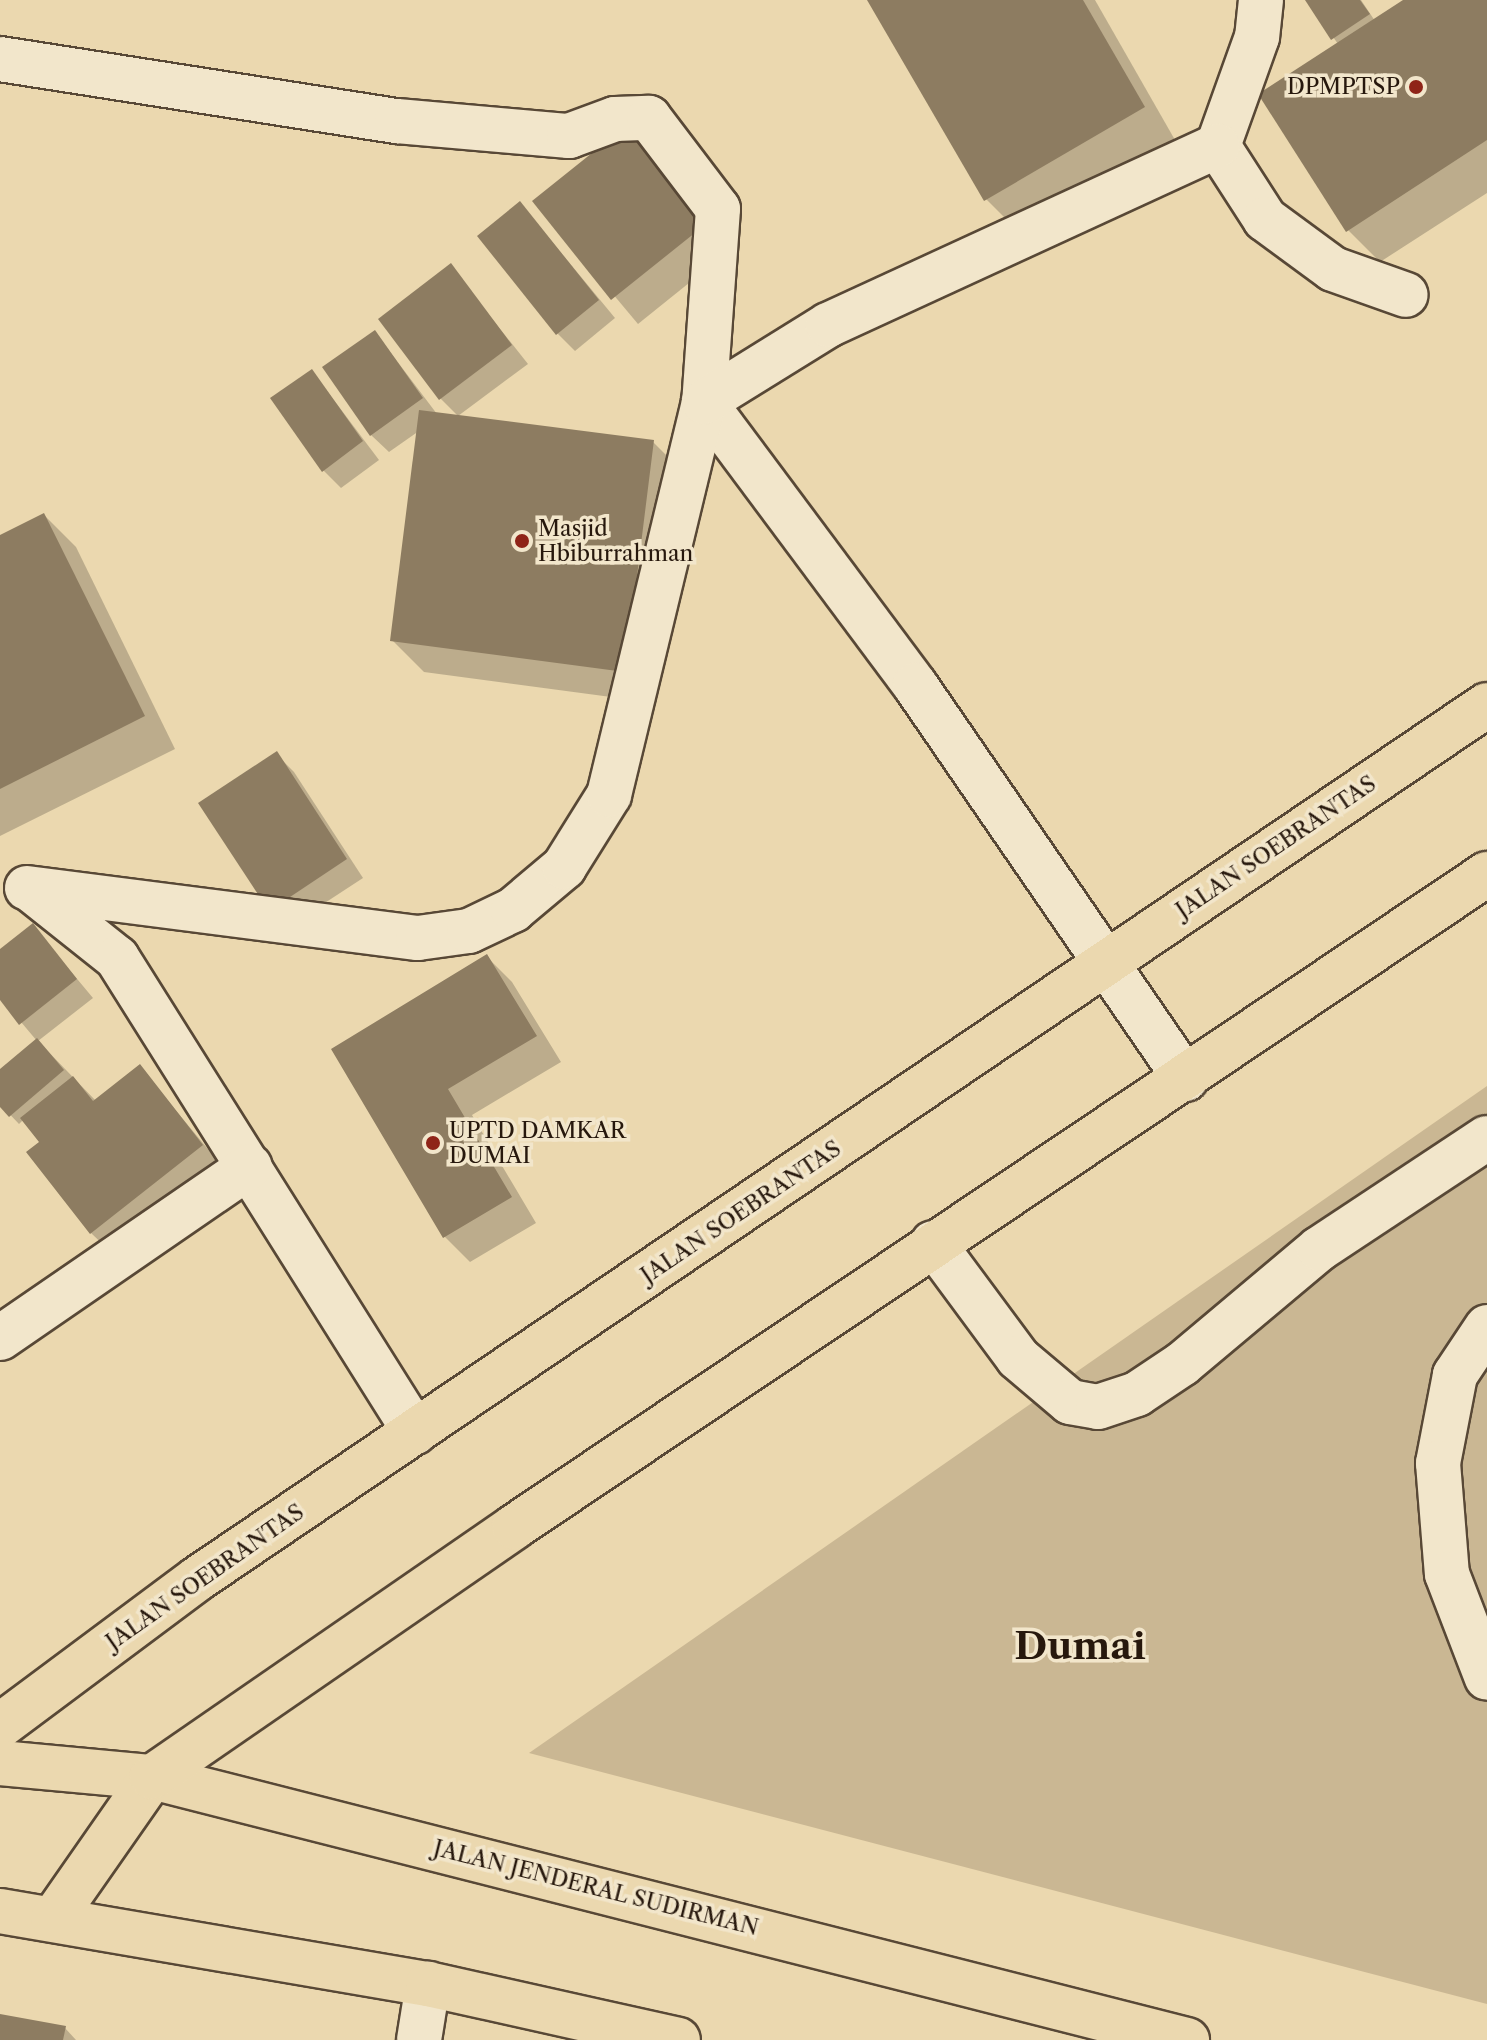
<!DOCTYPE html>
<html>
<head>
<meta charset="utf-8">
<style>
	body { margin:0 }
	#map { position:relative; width:1487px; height:2040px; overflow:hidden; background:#ebd8af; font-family:"Libre Caslon Text",serif }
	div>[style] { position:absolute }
	.green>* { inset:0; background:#cab793 }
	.shadow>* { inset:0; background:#0003 }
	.building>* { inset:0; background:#8d7c61 }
	.roads { filter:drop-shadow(2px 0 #584836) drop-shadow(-2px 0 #584836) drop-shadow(0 2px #584836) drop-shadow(0 -2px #584836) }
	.minor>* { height:44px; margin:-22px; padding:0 22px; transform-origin:22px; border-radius:22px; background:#f2e6cb }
	.major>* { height:44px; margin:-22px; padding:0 22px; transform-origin:22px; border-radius:22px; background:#ebd8af }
	.dots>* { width:22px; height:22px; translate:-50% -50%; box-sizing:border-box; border:4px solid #f2e6cb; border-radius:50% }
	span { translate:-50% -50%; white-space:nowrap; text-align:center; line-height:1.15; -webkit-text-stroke:7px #f2e6cb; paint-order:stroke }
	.poi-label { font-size:22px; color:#27180d }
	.right { translate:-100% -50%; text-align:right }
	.left { translate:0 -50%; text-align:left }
	.street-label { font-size:22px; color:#27180d }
	.town-label { font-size:38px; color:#27180d; font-weight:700 }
</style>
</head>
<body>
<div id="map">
	<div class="green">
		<i style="clip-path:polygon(1487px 1086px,1487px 2004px,529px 1753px)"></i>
	</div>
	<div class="shadow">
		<i style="clip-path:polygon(869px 0,1095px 0,1175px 140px,1018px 231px,986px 199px)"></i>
		<i style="clip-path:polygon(1307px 0,1361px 0,1375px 21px,1407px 0,1487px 0,1487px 193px,1380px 262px,1348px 230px,1338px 44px)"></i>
		<i style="clip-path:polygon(632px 123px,735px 246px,638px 324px,535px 201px)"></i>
		<i style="clip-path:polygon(520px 203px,615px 318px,575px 351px,557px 333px)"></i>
		<i style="clip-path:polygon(450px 266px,528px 364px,458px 416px,440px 398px)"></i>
		<i style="clip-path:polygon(375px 332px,437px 414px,653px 442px,685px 474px,656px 703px,424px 672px,392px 640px,419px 431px,389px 452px,371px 435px)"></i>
		<i style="clip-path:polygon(312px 371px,379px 460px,341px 488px,323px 470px)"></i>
		<i style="clip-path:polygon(44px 515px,76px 547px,175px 749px,0 836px,0 537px)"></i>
		<i style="clip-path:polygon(276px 754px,294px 772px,363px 878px,288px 927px)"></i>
		<i style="clip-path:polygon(33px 926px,93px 998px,38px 1041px,96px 1101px,139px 1066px,226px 1171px,117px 1258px,91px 1233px,42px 1142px,24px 1119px,19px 1124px,0 1104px,0 1072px,37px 1041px,0 997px,0 952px)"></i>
		<i style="clip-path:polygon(487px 957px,512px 982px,561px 1062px,472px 1115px,536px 1223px,470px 1262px,445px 1237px,333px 1049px)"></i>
		<i style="clip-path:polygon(0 2016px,65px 2028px,76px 2040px,0 2040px)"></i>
	</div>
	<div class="building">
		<i style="clip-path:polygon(867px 0,1083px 0,1145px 107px,984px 201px)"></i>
		<i style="clip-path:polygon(1305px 0,1360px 0,1370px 14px,1331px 40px)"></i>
		<i style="clip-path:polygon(1403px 0,1487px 0,1487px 140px,1346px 232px,1258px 94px)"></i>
		<i style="clip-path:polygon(632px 121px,711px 220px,611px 300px,532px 201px)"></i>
		<i style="clip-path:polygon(520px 201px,599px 300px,556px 335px,477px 236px)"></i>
		<i style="clip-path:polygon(451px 263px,512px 345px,439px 400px,378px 319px)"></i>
		<i style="clip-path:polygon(375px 330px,423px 398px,370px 436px,322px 367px)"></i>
		<i style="clip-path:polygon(312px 369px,363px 441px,322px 472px,270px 398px)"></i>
		<i style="clip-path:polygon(419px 410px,654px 440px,625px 672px,390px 641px)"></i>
		<i style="clip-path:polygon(44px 513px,145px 716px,0 789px,0 535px)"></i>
		<i style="clip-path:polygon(277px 751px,347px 859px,269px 911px,198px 803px)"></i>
		<i style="clip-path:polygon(33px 923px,77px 979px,19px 1025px,0 1000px,0 949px)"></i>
		<i style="clip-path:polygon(487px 954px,537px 1036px,448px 1089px,512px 1197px,443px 1238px,331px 1049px)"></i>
		<i style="clip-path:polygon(37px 1038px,64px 1070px,9px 1117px,0 1107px,0 1069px)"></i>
		<i style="clip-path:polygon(140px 1064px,203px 1145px,90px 1234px,26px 1152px,39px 1142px,20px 1118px,73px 1076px,93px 1101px)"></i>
		<i style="clip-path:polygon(0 2014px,66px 2026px,63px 2040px,0 2040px)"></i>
	</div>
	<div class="roads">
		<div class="minor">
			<i style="left:1261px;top:0;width:37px;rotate:96deg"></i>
			<i style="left:1257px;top:37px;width:116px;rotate:109.7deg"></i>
			<i style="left:1218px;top:146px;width:87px;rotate:57.2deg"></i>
			<i style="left:1265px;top:219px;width:84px;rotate:36.3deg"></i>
			<i style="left:1333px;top:269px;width:77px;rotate:19.6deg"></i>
			<i style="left:0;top:59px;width:402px;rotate:8.9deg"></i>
			<i style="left:397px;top:121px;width:173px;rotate:5deg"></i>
			<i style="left:569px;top:136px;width:49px;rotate:-20.3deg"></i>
			<i style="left:615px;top:119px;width:34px;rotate:-2deg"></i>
			<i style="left:649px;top:118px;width:114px;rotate:52.8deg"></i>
			<i style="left:718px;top:209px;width:194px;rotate:94.1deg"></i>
			<i style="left:704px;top:402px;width:353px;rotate:53.3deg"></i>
			<i style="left:915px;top:685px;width:478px;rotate:55.5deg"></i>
			<i style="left:27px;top:888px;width:394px;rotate:7.3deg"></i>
			<i style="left:418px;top:938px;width:51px;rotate:-7.8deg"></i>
			<i style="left:469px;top:931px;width:49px;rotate:-25.5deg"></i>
			<i style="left:513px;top:910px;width:67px;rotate:-40.1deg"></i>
			<i style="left:564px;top:867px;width:85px;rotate:-58deg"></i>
			<i style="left:609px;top:795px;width:404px;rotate:-76.4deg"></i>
			<i style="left:704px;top:402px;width:146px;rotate:-31.8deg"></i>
			<i style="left:828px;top:325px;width:429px;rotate:-24.7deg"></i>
			<i style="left:34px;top:892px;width:106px;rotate:38.5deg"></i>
			<i style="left:117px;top:958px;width:560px;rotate:57.84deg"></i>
			<i style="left:933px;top:1243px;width:143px;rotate:53.5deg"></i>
			<i style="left:1018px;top:1358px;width:68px;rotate:40.2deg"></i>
			<i style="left:1070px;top:1402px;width:28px;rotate:10deg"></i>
			<i style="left:1098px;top:1407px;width:41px;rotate:-18.4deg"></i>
			<i style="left:1137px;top:1394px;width:54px;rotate:-33.7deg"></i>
			<i style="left:1182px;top:1364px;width:179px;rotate:-40deg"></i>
			<i style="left:1319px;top:1249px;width:201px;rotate:-33.5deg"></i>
			<i style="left:1487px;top:1327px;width:58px;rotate:123.7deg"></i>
			<i style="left:1455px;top:1375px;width:90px;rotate:100.9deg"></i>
			<i style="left:1438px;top:1463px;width:111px;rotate:85.4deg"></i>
			<i style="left:1447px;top:1574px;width:111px;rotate:69deg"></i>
			<i style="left:0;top:1338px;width:303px;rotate:-34.5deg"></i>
			<i style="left:419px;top:2040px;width:57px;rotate:-80.9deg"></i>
		</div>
		<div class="major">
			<i style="left:0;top:1726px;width:246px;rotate:-36.7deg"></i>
			<i style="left:197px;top:1579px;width:1558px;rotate:-34.12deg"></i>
			<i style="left:0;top:1763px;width:153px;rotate:5.3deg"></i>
			<i style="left:152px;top:1777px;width:1068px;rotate:14.26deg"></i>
			<i style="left:0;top:1911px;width:434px;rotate:9.7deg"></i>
			<i style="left:428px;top:1984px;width:256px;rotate:12.6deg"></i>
			<i style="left:53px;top:1919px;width:173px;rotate:-55.1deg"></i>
			<i style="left:152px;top:1777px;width:440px;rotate:-34.6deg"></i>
			<i style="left:514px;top:1527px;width:1172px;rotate:-33.87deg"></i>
		</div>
	</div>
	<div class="dots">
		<i style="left:1416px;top:87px;background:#8f2418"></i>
		<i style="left:522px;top:541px;background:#8f2418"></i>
		<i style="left:433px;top:1143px;background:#8f2418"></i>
	</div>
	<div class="poi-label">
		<span class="right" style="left:1400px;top:87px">DPMPTSP</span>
		<span class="left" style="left:538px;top:541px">Masjid<br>Hbiburrahman</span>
		<span class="left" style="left:449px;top:1143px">UPTD DAMKAR<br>DUMAI</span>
	</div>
	<div class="street-label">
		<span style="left:1276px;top:847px;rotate:-34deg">JALAN SOEBRANTAS</span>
		<span style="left:741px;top:1212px;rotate:-34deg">JALAN SOEBRANTAS</span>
		<span style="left:205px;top:1577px;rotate:-35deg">JALAN SOEBRANTAS</span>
		<span style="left:596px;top:1888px;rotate:14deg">JALAN JENDERAL SUDIRMAN</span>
	</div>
	<div class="town-label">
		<span style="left:1080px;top:1646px">Dumai</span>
	</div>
</div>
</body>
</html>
